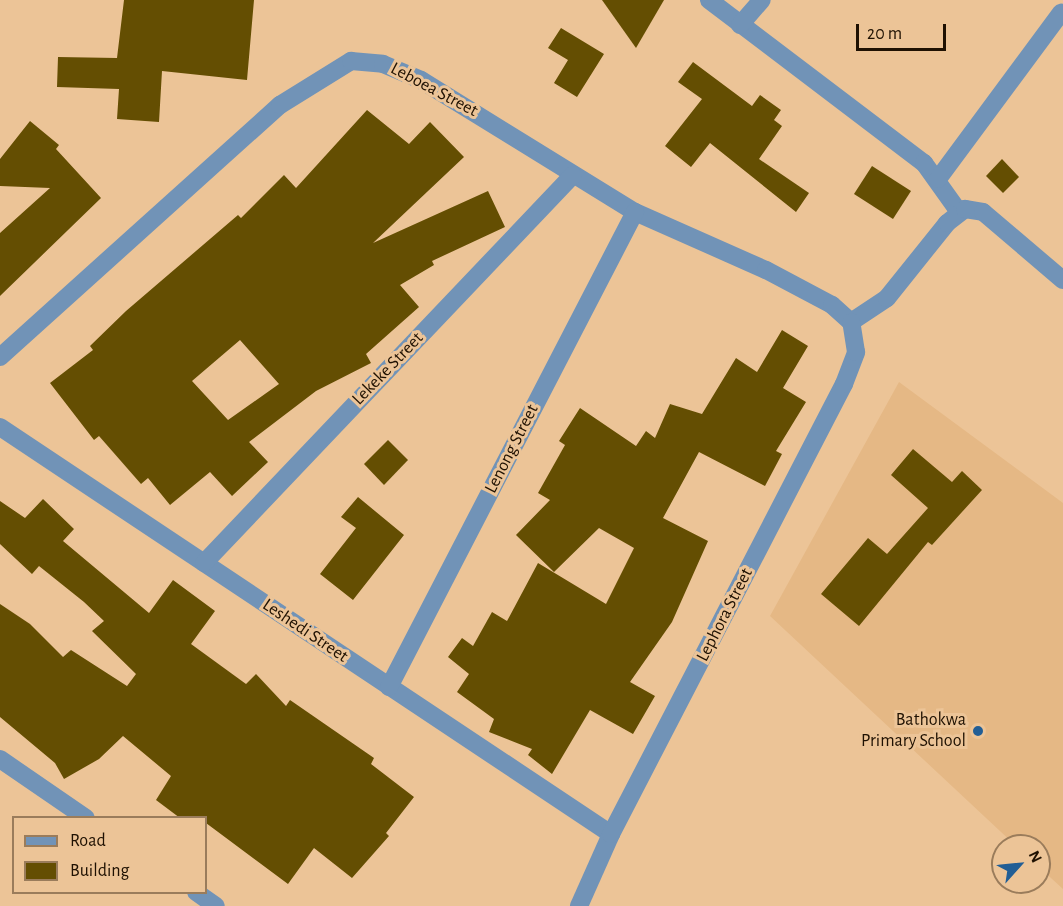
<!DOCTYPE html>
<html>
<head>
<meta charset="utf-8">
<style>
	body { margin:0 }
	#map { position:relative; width:1063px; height:906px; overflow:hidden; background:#ecc497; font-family:"Alegreya Sans",sans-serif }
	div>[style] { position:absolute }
	.built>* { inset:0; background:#e5b885 }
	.building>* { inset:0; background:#644e02 }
	.street>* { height:18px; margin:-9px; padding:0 9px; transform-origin:9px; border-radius:9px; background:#7193b7 }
	.dots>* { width:16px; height:16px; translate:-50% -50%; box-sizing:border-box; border:3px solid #ecc497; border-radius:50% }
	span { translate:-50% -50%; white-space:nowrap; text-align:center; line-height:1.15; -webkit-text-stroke:6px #ecc497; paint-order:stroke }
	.street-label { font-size:18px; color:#1f1102 }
	.poi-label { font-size:18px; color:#1f1102 }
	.right { translate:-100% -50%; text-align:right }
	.legend { position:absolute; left:12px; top:816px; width:195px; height:78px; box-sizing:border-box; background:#ecc497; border:2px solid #9a7c5b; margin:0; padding:8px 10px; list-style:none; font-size:18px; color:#1f1102 }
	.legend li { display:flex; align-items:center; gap:12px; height:30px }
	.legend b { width:30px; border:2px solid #9a7c5b }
	.north { position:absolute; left:991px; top:834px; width:60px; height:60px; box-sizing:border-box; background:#ecc497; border:2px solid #9a7c5b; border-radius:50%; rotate:63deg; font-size:16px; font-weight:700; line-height:24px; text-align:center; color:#1f1102 }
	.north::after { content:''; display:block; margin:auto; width:21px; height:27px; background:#225e95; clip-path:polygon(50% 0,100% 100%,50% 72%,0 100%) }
	.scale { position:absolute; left:856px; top:24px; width:90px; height:27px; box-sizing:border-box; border:3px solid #1f1102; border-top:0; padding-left:8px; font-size:18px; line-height:21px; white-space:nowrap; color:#1f1102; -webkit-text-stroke:4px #ecc497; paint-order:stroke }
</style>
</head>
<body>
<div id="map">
	<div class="built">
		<i style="clip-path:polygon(899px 382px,1063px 503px,1063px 889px,1039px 867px,1039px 846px,1016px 846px,770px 616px)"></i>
	</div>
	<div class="building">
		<i style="clip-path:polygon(124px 0,254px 0,247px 80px,162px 71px,159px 122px,117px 119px,119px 89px,57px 87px,58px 57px,117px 58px)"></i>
		<i style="clip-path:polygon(602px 0,664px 0,636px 48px)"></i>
		<i style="clip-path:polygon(561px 28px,604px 54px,577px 97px,554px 83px,568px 60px,548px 48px)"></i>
		<i style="clip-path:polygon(693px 62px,752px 106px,760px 95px,781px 110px,774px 120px,782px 126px,759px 159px,809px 193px,796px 212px,710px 143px,691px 167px,665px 146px,702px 99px,678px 82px)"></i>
		<i style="clip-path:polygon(evenodd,367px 110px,409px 144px,430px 122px,464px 157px,373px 243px,488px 191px,505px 227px,432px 261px,434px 265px,400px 285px,419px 307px,366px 354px,371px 363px,316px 391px,249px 442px,268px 462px,232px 496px,210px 472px,170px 505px,148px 478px,141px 484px,99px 436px,94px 440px,50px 383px,93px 350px,90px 346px,126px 311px,238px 215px,241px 218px,284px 175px,296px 188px,367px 110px,240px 340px,279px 384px,228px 420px,192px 381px,240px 340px)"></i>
		<i style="clip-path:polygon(30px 121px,59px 145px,56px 149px,101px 198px,0 296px,0 233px,50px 188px,0 186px,0 159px)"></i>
		<i style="clip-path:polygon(1002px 159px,1019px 177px,1003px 193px,986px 176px)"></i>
		<i style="clip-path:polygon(872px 166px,911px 191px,893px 219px,854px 194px)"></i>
		<i style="clip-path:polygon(782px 330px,808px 346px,783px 388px,806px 402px,776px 451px,782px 454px,765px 486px,699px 452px,663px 518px,708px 541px,672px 622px,630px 682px,655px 696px,633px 734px,590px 710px,552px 774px,528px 755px,532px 749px,489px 732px,494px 719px,457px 692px,469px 674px,448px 657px,462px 638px,473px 646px,492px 612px,507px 621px,538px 563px,606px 604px,634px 548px,599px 528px,554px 572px,516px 535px,550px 500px,538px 493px,565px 445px,559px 441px,580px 408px,636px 446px,646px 431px,655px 438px,670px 404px,702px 414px,736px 358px,757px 372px)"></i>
		<i style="clip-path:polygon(388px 440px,408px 460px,384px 485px,364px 464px)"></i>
		<i style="clip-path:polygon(913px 449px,952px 482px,962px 471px,982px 490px,932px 545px,928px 542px,859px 626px,821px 594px,868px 538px,887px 554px,928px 508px,891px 475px)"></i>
		<i style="clip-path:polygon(358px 497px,404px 535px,353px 600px,320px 574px,356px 528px,341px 517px)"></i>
		<i style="clip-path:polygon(43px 499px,74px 529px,63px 541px,149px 613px,173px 580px,215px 611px,191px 644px,246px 684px,256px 674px,286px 706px,290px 700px,374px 758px,371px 764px,414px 797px,386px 833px,389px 836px,352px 878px,314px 848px,288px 884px,206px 823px,206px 818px,180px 818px,156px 800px,171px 776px,123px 736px,99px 759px,64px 779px,55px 763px,0 717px,0 604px,30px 624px,63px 657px,71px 650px,127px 686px,136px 674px,92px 631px,104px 621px,84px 602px,39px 566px,32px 574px,0 544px,0 501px,25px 518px)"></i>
	</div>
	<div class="street">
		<i style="left:709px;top:0;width:270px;rotate:37.2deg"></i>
		<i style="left:924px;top:163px;width:60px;rotate:54.5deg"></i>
		<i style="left:740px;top:25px;width:33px;rotate:-49deg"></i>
		<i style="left:938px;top:179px;width:207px;rotate:-53.5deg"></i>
		<i style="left:851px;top:322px;width:43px;rotate:-33.7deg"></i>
		<i style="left:887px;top:298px;width:96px;rotate:-51.3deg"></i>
		<i style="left:947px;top:223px;width:23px;rotate:-38deg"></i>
		<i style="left:965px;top:209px;width:18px;rotate:9deg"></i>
		<i style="left:983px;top:212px;width:105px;rotate:40.4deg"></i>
		<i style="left:0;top:357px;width:377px;rotate:-42deg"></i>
		<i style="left:280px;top:105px;width:84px;rotate:-31.8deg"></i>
		<i style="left:351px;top:61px;width:32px;rotate:5deg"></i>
		<i style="left:383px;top:64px;width:41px;rotate:22.8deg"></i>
		<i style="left:421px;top:80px;width:251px;rotate:31.7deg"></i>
		<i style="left:635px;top:212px;width:143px;rotate:23.9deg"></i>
		<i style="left:766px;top:270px;width:75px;rotate:27.9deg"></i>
		<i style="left:832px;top:305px;width:25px;rotate:42deg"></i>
		<i style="left:0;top:427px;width:734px;rotate:33.67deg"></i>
		<i style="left:204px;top:563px;width:535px;rotate:-46.44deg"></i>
		<i style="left:389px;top:687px;width:535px;rotate:-62.62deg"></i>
		<i style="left:0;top:759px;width:104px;rotate:34.5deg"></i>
		<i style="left:196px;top:892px;width:24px;rotate:35deg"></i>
		<i style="left:579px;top:906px;width:79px;rotate:-66deg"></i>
		<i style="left:611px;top:834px;width:507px;rotate:-62.63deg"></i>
		<i style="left:844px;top:384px;width:34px;rotate:-69deg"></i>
		<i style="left:856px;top:352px;width:30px;rotate:-99deg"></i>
	</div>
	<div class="dots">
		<i style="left:978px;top:731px;background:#225e95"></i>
	</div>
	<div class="street-label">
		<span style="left:434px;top:90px;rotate:28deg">Leboea Street</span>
		<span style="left:388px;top:369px;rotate:-46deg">Lekeke Street</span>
		<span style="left:512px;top:449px;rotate:-63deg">Lenong Street</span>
		<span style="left:725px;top:615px;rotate:-63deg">Lephora Street</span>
		<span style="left:305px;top:631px;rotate:34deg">Leshedi Street</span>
	</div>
	<div class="poi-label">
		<span class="right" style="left:966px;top:731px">Bathokwa<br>Primary School</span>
	</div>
	<ul class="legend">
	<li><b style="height:8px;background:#7193b7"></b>Road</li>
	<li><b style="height:16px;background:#644e02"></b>Building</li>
	</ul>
	<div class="north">N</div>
	<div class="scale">20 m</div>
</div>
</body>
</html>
